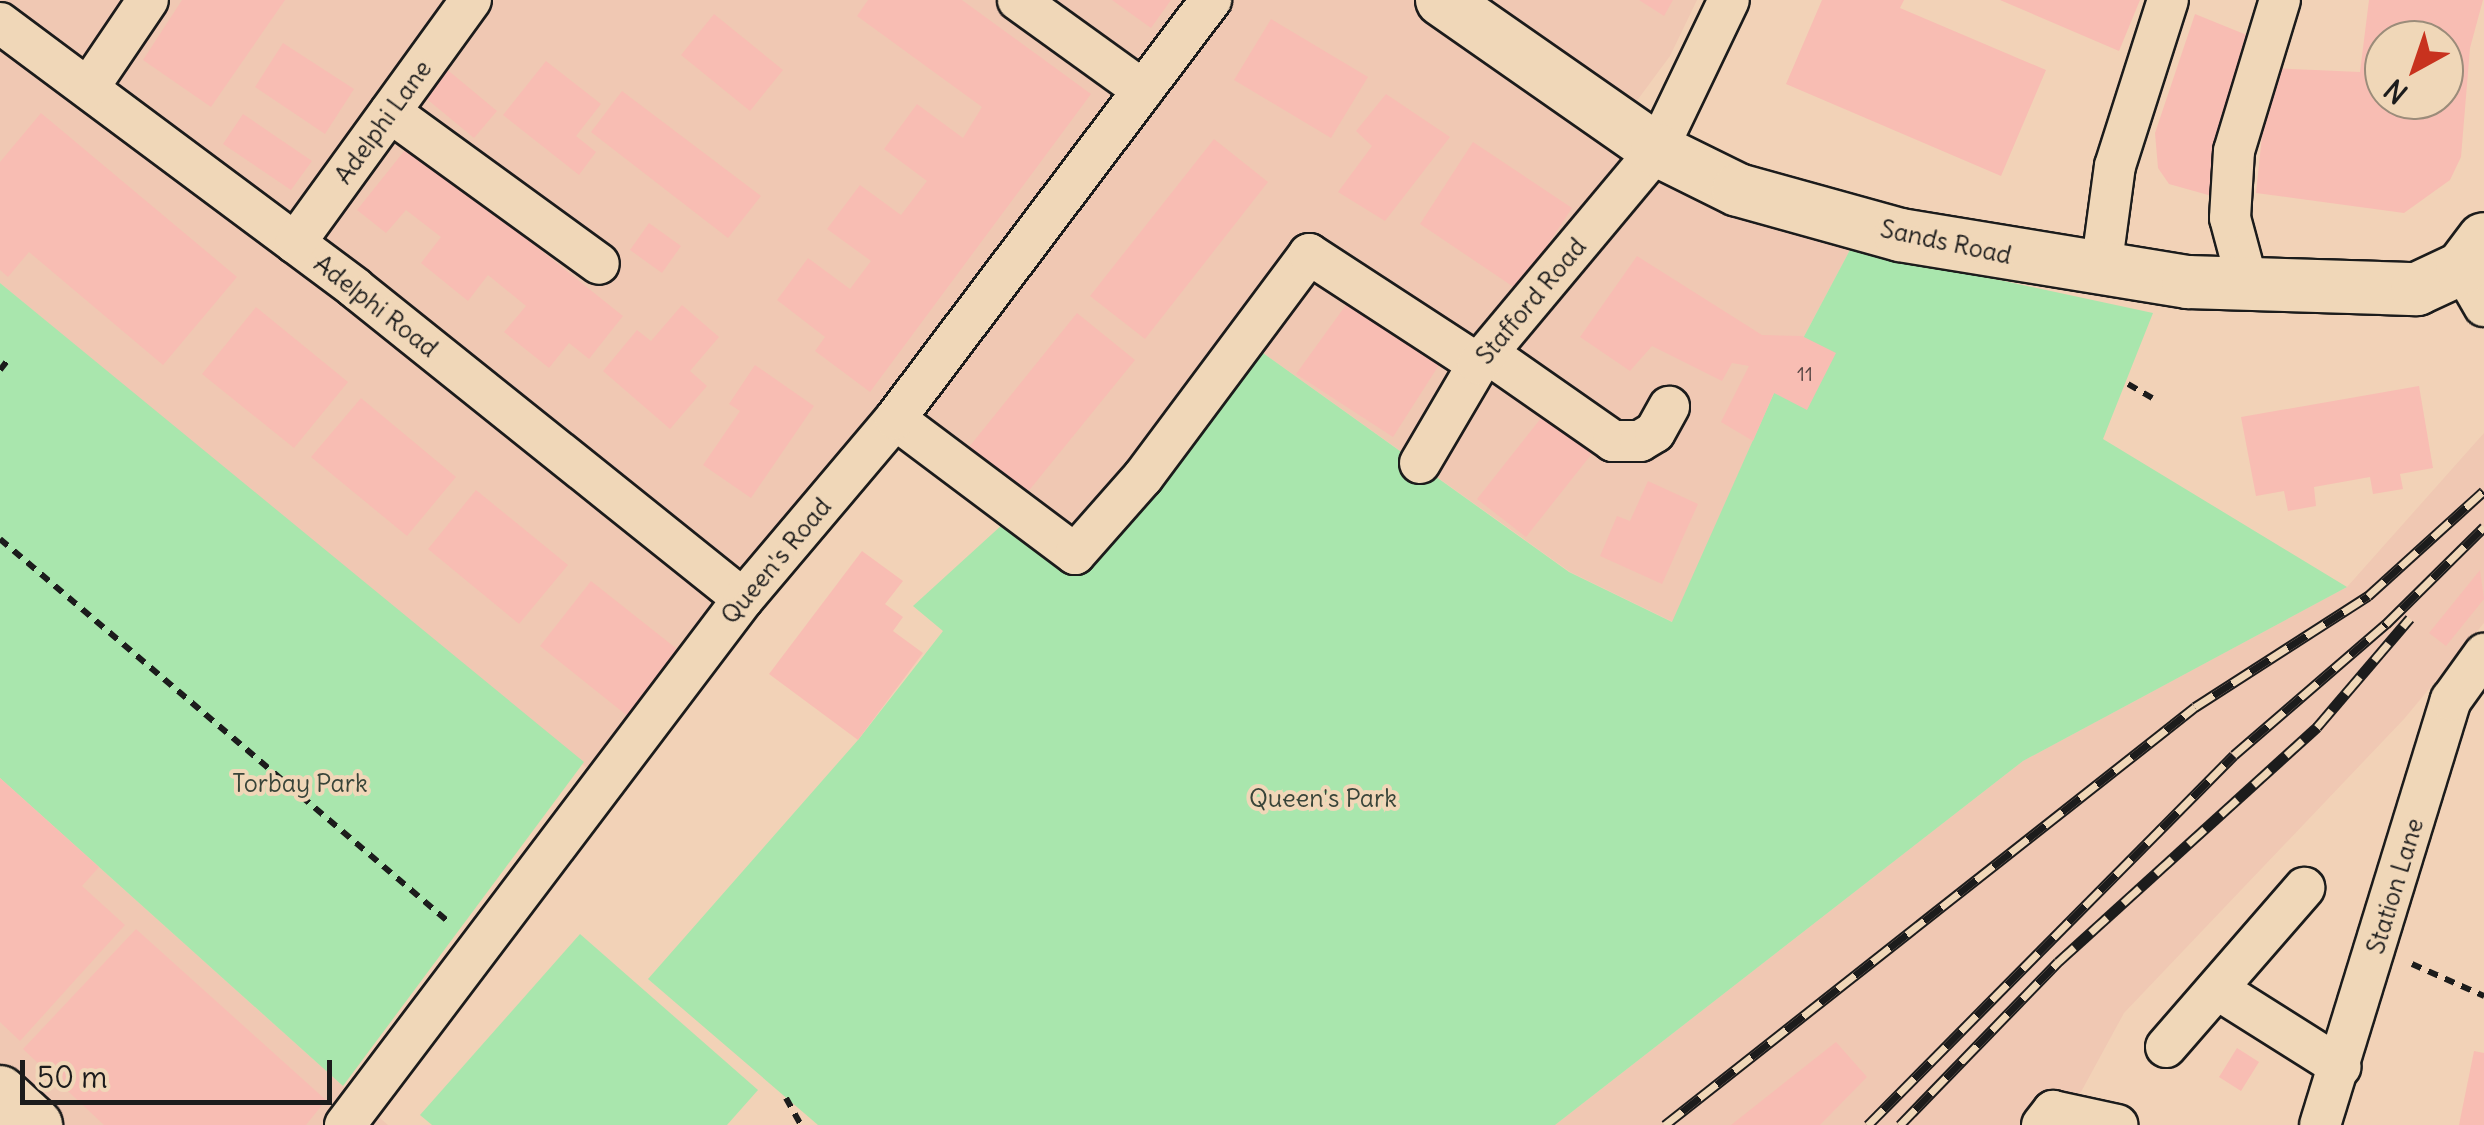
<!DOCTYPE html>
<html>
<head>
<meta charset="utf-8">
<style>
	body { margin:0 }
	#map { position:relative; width:2484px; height:1125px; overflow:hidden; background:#f2d2b7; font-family:Delius,sans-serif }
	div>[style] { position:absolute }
	.built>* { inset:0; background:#f0c8b3 }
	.green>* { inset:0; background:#a9e6ad }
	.building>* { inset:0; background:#f8bdb3 }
	.path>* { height:6px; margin-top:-3px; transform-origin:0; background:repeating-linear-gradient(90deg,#1c1c1c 0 10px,transparent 0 18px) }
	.roads { filter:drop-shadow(2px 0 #1c1c1c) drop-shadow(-2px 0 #1c1c1c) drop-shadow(0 2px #1c1c1c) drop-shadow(0 -2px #1c1c1c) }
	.minor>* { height:40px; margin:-20px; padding:0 20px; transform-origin:20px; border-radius:20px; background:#f0d7b8 }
	.major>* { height:52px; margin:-26px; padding:0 26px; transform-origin:26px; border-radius:26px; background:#f0d7b8 }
	.rail>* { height:11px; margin-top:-5.5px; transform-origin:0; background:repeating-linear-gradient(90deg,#f0d7b8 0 22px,#1c1c1c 0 44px); box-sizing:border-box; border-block:2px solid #1c1c1c }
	span { translate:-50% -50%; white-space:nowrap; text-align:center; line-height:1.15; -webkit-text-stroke:8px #f0d7b8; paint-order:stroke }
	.number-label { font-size:20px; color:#534442 }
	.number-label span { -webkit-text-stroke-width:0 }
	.street-label { font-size:25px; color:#1c1c1c }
	.park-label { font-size:25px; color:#384439 }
	.north { position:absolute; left:2364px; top:20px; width:100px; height:100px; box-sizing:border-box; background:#f0d7b8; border:2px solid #9b8c7a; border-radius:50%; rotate:220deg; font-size:28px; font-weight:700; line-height:40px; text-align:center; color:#1c1c1c }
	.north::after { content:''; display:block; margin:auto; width:35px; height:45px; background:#c8321e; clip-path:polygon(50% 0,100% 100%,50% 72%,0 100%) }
	.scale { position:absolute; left:20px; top:1060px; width:312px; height:45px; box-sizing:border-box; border:5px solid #1c1c1c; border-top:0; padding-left:12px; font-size:30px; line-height:35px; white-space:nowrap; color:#1c1c1c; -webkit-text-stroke:8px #f0d7b8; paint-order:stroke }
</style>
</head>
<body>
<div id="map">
	<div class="built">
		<i style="clip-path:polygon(0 0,1697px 0,1670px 56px,1619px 125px,1632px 137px,1621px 157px,1851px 248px,1774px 393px,1673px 622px,1570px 572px,1263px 353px,1236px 353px,1075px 554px,894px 419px,606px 784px,0 283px)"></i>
		<i style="clip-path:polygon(2484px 433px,2484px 623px,2404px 719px,2124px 1013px,2063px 1125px,1555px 1125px,2023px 761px,2347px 587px)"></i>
		<i style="clip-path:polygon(0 778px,343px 1086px,388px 1125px,0 1125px)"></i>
	</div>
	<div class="green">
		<i style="clip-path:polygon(1851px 248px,2153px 313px,2103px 439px,2347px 587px,2023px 761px,1555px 1125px,818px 1125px,648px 979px,858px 740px,943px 631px,913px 606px,1003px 524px,1068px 572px,1092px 567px,1263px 353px,1569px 572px,1672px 622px,1774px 393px)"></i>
		<i style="clip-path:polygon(0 283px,584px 762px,343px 1086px,0 778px)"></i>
		<i style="clip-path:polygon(580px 934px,758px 1090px,727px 1125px,432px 1125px,420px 1115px)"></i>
	</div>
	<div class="building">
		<i style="clip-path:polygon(182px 0,285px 0,211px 107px,143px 60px)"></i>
		<i style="clip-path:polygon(868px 0,962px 0,1091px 94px,870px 392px,815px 351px,825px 337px,777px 300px,808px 258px,850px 289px,871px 261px,827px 229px,860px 185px,901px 215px,927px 181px,884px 149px,917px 104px,963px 138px,982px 107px,857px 16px)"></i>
		<i style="clip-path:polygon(1112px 0,1171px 0,1151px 28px)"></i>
		<i style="clip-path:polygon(1639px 0,1673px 0,1664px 16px)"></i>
		<i style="clip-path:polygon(1822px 0,1904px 0,1900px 8px,2046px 70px,2001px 176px,1786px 84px)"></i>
		<i style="clip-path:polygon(2000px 0,2140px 0,2119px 51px)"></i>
		<i style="clip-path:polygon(evenodd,2369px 0,2483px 0,2470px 48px,2461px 157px,2450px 180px,2404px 213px,2256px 193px,2269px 68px,2360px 72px,2369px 0,2384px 40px,2444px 40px,2444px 100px,2384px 100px,2384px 40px)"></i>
		<i style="clip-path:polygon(714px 14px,783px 70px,750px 111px,681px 55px)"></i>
		<i style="clip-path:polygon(2195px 14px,2264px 42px,2226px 200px,2169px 184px,2158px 168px,2155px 133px)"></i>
		<i style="clip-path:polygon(1271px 19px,1368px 77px,1331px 138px,1234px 80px)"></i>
		<i style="clip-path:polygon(283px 43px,354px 89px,325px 134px,255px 87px)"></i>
		<i style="clip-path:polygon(546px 61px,601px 104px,576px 136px,596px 152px,579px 175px,503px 115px)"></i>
		<i style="clip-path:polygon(444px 67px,497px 111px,474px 138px,422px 95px)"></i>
		<i style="clip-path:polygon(622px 91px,761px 196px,728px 238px,591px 132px)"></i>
		<i style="clip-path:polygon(1386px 94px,1450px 137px,1385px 221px,1338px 192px,1372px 146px,1356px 131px)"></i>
		<i style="clip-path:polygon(41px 113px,237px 277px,163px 365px,29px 252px,8px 277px,0 270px,0 162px)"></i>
		<i style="clip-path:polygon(243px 114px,312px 161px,291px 190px,223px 144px)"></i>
		<i style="clip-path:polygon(1214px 139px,1268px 182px,1145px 339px,1090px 296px)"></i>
		<i style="clip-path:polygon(1473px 142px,1572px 208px,1518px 290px,1420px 224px)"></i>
		<i style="clip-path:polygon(409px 145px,623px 316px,589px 359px,569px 343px,549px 368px,504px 332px,526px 306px,488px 275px,468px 301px,421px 263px,441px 237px,406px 210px,386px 233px,357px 210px)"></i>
		<i style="clip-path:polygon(649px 223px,681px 246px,662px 273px,630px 250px)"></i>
		<i style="clip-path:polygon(1637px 256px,1762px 335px,1802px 336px,1836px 353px,1807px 410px,1774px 393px,1753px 441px,1721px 422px,1749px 366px,1732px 363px,1722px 381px,1652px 346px,1630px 371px,1580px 337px)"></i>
		<i style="clip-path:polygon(1356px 291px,1446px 354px,1393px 437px,1296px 374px)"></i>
		<i style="clip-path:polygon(682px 305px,719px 337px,690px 371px,707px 386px,670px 429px,603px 371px,637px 330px,651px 341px)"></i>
		<i style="clip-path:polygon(256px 307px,348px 382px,294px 448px,202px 374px)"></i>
		<i style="clip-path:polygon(1077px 313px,1135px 360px,1018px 504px,961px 457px)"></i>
		<i style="clip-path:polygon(755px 365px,814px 406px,751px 498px,703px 465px,740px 411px,729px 404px)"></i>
		<i style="clip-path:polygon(2419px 386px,2433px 468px,2400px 474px,2403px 489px,2373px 494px,2370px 477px,2314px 487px,2316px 506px,2288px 511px,2284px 491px,2256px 496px,2241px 417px)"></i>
		<i style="clip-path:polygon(361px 398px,456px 477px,407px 536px,311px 457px)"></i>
		<i style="clip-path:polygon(1549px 408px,1598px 446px,1526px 537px,1477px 499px)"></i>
		<i style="clip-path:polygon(1648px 481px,1698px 504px,1662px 584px,1600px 556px,1617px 516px,1630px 521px)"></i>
		<i style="clip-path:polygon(476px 490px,568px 565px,519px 624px,428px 549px)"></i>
		<i style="clip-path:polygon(862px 551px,903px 581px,885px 604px,903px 617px,893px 631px,923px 653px,858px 740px,769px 674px)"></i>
		<i style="clip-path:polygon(2480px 570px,2484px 599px,2446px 646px,2429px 633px)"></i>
		<i style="clip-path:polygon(591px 581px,682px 653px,630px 718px,540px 646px)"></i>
		<i style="clip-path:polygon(0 778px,99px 867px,82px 886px,125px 925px,20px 1041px,0 1022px)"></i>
		<i style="clip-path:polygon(136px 929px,326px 1100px,306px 1125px,104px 1125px,23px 1049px)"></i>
		<i style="clip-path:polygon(1836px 1042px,1867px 1077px,1820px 1125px,1731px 1125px)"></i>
		<i style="clip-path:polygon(2237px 1048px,2259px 1062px,2241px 1091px,2219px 1077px)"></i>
		<i style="clip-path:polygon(2474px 1051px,2484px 1053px,2484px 1125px,2459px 1125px)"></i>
	</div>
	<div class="path">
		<i style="left:0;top:370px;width:16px;rotate:-52deg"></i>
		<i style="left:2128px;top:384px;width:28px;rotate:30deg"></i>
		<i style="left:0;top:539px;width:593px;rotate:40.49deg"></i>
		<i style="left:2412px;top:964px;width:79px;rotate:24deg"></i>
		<i style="left:786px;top:1098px;width:31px;rotate:61deg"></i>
	</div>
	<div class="roads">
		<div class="minor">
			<i style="left:1018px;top:0;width:154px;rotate:35.8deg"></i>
			<i style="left:0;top:23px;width:443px;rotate:36.7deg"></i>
			<i style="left:355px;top:288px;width:497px;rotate:38.7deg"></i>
			<i style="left:89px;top:87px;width:105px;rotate:-55.9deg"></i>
			<i style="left:390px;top:112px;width:258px;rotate:36deg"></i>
			<i style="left:295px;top:243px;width:300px;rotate:-54.1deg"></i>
			<i style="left:2462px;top:268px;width:44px;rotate:59.9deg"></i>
			<i style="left:2101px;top:269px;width:104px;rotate:-82.3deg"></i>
			<i style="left:2115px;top:166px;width:174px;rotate:-72.3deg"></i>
			<i style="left:2248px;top:285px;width:69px;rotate:-105deg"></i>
			<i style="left:2230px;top:218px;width:67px;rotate:-86.6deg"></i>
			<i style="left:2234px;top:151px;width:158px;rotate:-73.1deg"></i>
			<i style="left:1487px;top:353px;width:154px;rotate:34.9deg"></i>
			<i style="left:1613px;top:441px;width:27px"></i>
			<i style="left:1640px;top:441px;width:17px;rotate:-31deg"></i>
			<i style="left:1655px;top:432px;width:29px;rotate:-61deg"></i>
			<i style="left:895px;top:419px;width:225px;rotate:36.9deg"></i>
			<i style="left:1075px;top:554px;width:103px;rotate:-48.6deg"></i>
			<i style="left:1143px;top:477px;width:278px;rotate:-53.3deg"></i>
			<i style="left:1309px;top:254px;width:202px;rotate:33.1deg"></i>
			<i style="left:1420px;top:463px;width:115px;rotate:-59.6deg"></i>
			<i style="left:1478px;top:364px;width:279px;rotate:-50.1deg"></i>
			<i style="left:1657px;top:150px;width:166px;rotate:-64.4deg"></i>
			<i style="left:2217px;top:989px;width:146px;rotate:32.2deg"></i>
			<i style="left:2166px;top:1047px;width:211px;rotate:-49deg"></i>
			<i style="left:345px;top:1125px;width:660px;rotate:-52.89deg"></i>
			<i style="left:743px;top:599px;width:236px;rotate:-49.8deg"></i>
			<i style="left:895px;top:419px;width:525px;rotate:-52.98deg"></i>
			<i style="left:2042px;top:1125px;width:18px;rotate:-52deg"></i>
			<i style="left:2053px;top:1111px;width:66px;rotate:12.3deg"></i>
			<i style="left:2320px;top:1125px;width:445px;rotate:-72.9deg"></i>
			<i style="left:2451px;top:700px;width:57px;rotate:-54.3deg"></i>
		</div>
		<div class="major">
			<i style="left:1442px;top:0;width:262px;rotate:34.9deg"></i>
			<i style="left:1657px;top:150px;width:90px;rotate:26.3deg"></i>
			<i style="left:1738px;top:190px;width:168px;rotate:15.5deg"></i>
			<i style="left:1900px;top:235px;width:292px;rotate:9.3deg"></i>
			<i style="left:2188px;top:282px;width:229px;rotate:1.8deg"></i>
			<i style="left:2417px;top:289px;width:50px;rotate:-25deg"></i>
			<i style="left:2462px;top:268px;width:36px;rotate:-53deg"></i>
			<i style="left:0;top:1092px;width:49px;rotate:42.5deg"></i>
		</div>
	</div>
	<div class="rail">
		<i style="left:1665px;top:1125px;width:675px;rotate:-38.26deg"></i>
		<i style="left:2195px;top:707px;width:206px;rotate:-32.7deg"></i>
		<i style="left:2368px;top:596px;width:156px;rotate:-42.2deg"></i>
		<i style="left:1868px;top:1125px;width:520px;rotate:-45.31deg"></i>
		<i style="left:2234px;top:755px;width:201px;rotate:-40.8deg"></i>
		<i style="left:2386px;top:624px;width:138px;rotate:-44.7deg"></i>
		<i style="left:1900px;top:1125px;width:227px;rotate:-45.9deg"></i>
		<i style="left:2058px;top:962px;width:350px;rotate:-42.2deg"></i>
		<i style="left:2317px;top:727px;width:143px;rotate:-49.5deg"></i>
	</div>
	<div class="number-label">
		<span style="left:1805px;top:373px">11</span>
	</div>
	<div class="street-label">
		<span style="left:383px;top:122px;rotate:-54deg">Adelphi Lane</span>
		<span style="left:1946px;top:242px;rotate:12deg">Sands Road</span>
		<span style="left:1531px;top:301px;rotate:-50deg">Stafford Road</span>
		<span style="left:376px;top:306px;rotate:38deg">Adelphi Road</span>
		<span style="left:776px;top:561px;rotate:-50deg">Queen's Road</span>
		<span style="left:2395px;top:886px;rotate:-73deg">Station Lane</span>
	</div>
	<div class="park-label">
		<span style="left:300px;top:783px">Torbay Park</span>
		<span style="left:1323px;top:798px">Queen's Park</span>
	</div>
	<div class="north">N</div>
	<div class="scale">50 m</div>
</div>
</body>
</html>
